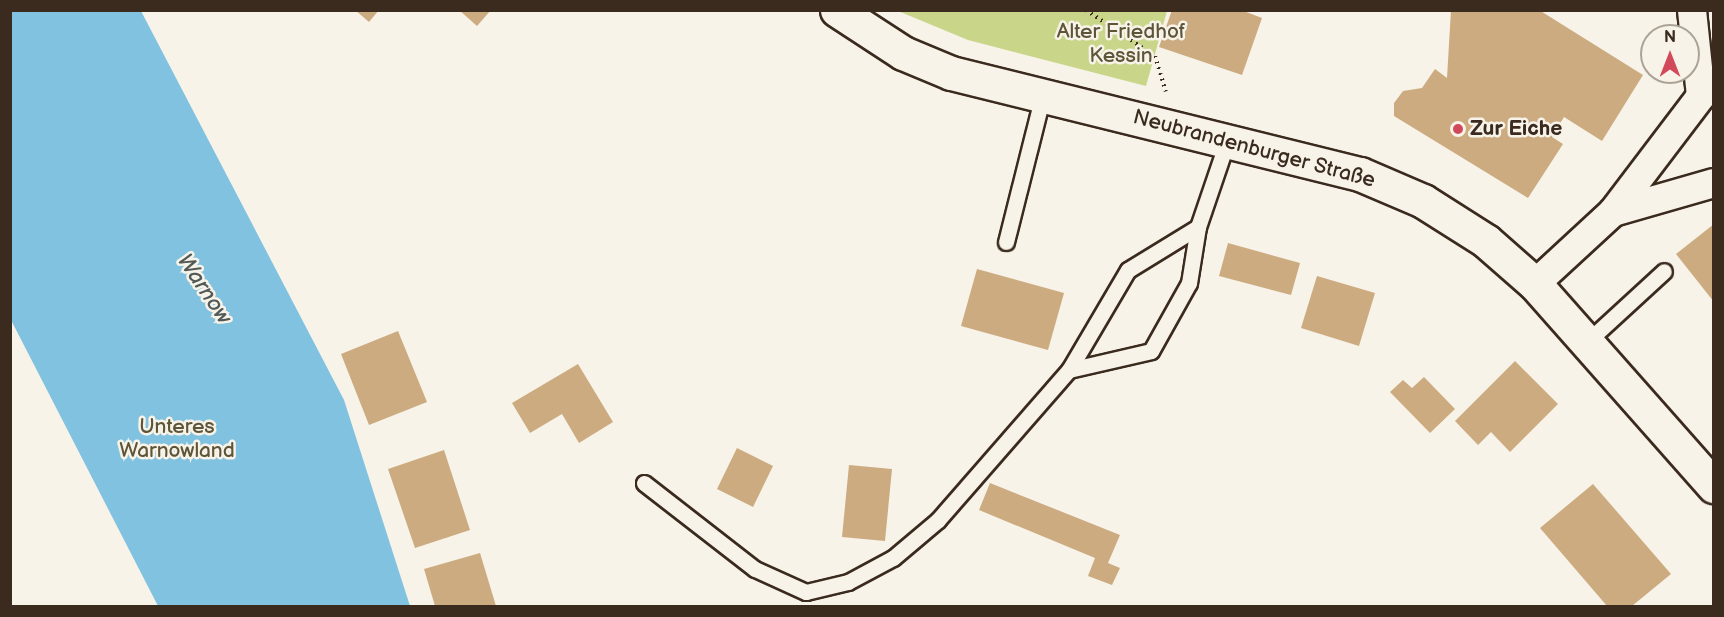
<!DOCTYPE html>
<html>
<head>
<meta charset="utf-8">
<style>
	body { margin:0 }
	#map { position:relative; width:1724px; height:617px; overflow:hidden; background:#f7f3e8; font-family:"Balsamiq Sans",sans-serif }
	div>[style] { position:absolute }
	.green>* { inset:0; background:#c9d689 }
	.water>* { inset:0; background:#81c2e1 }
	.building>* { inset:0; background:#cdab80 }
	.path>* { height:4px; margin-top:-2px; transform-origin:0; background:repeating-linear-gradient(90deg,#3b2a1e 0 1.5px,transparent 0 6px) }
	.roads { filter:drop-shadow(2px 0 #3b2a1e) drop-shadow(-2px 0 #3b2a1e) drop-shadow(0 2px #3b2a1e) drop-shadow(0 -2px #3b2a1e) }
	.lane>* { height:15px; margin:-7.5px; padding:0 7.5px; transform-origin:7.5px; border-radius:7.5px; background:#f7f3e8 }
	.street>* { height:28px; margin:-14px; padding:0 14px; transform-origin:14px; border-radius:14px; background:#f7f3e8 }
	.secondary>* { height:33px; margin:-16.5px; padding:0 16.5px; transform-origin:16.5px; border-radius:16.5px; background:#f7f3e8 }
	.dots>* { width:16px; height:16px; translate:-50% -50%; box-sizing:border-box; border:3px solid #f7f3e8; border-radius:50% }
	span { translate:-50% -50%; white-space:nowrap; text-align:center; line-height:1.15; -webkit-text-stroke:5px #f7f3e8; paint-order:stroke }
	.park-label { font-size:21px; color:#5e5539 }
	.poi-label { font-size:21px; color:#3b2a1e; font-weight:700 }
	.left { translate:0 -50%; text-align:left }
	.street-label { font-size:21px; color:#3b2a1e }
	.water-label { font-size:22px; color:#505858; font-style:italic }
	.frame { position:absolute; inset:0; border:12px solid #3b2a1e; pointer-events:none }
	.north { position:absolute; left:1640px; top:24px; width:60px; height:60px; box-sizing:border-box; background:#f7f3e8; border:2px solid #aca397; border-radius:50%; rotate:0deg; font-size:16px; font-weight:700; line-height:24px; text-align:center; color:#3b2a1e }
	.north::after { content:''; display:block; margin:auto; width:21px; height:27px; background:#d1495b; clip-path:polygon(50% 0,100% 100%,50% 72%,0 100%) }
</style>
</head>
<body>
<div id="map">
	<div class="green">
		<i style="clip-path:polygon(898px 11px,1167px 11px,1146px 86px,968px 40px)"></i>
	</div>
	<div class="water">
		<i style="clip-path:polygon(11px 10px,141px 11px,344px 400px,410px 606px,158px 606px,11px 320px)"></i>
	</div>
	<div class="building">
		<i style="clip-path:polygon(355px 10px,379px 10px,369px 22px)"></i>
		<i style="clip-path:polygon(459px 10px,491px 10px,477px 26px)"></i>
		<i style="clip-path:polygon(1172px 10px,1241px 10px,1262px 18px,1242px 75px,1159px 47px)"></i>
		<i style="clip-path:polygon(1451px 10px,1539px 10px,1643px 75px,1602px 141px,1564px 117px,1552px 137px,1563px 144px,1528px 198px,1394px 116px,1394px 103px,1403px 91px,1422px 88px,1435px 69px,1447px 78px)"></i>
		<i style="clip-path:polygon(1714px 224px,1714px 302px,1676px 254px)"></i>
		<i style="clip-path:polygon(1228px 243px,1300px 263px,1291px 295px,1219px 276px)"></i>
		<i style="clip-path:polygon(977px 269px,1064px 293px,1048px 350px,961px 326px)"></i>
		<i style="clip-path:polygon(1317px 276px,1375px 293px,1359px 346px,1301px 328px)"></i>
		<i style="clip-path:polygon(398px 331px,427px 402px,369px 425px,341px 354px)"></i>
		<i style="clip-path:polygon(1515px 361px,1558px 404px,1510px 452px,1491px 432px,1478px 445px,1455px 421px)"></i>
		<i style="clip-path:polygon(578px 364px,613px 422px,579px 443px,562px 414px,530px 433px,512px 403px)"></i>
		<i style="clip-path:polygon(1424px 377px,1455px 409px,1430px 433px,1390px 392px,1403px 380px,1412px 388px)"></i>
		<i style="clip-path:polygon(737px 448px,773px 466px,753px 507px,717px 489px)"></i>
		<i style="clip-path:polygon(444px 450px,470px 530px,415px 548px,388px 469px)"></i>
		<i style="clip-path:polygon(849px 465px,892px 469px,885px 541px,842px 537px)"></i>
		<i style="clip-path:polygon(990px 483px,1120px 535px,1108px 563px,1120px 568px,1112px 585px,1088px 576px,1095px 558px,979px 510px)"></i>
		<i style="clip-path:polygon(1593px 484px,1671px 574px,1632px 606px,1607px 606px,1540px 528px)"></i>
		<i style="clip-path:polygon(480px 553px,496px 606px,435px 606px,424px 569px)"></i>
	</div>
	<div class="path">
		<i style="left:1086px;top:10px;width:83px;rotate:33.7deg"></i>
		<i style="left:1155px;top:56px;width:37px;rotate:73deg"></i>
	</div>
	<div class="roads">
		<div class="lane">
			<i style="left:1006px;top:242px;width:152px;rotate:-75.9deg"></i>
			<i style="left:1588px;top:341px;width:103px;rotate:-42.6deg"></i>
			<i style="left:1069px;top:370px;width:84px;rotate:-13deg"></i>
			<i style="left:1151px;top:351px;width:78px;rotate:-60.8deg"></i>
			<i style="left:1189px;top:283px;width:57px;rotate:-80.9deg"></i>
			<i style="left:644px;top:483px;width:140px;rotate:37.8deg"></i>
			<i style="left:755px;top:569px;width:56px;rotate:24.3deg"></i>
			<i style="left:806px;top:592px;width:43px;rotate:-13.4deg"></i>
			<i style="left:848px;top:582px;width:51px;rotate:-28.1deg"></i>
			<i style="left:893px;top:558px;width:59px;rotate:-40.2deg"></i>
			<i style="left:938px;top:520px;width:199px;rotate:-48.9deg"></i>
			<i style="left:1069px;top:370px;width:116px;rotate:-59.5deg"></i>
			<i style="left:1128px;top:270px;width:82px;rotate:-31.6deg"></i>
			<i style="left:1198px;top:227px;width:93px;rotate:-71.2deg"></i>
		</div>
		<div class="street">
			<i style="left:1613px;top:212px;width:105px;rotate:-16deg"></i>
			<i style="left:1535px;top:284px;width:106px;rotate:-42.7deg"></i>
			<i style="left:1613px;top:212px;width:146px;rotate:-52.8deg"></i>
			<i style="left:1701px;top:96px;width:86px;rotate:-96deg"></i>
		</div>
		<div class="secondary">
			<i style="left:837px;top:10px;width:79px;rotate:33.1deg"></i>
			<i style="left:903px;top:53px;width:52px;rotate:22.6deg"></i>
			<i style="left:951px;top:73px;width:421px;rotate:13.9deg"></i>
			<i style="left:1360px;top:174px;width:69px;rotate:23.2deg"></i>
			<i style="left:1423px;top:201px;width:75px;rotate:32.4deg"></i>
			<i style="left:1486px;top:241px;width:65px;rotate:41.3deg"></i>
			<i style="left:1535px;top:284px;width:270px;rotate:48.5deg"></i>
		</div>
	</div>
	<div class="dots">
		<i style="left:1458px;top:129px;background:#d1495b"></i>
	</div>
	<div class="park-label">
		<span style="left:1121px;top:44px">Alter Friedhof<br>Kessin</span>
		<span style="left:177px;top:439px">Unteres<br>Warnowland</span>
	</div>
	<div class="poi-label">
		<span class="left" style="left:1470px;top:129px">Zur Eiche</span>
	</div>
	<div class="street-label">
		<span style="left:1254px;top:149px;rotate:15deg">Neubrandenburger Straße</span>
	</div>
	<div class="water-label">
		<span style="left:204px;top:289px;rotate:56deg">Warnow</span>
	</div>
	<div class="frame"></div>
	<div class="north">N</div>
</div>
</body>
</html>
